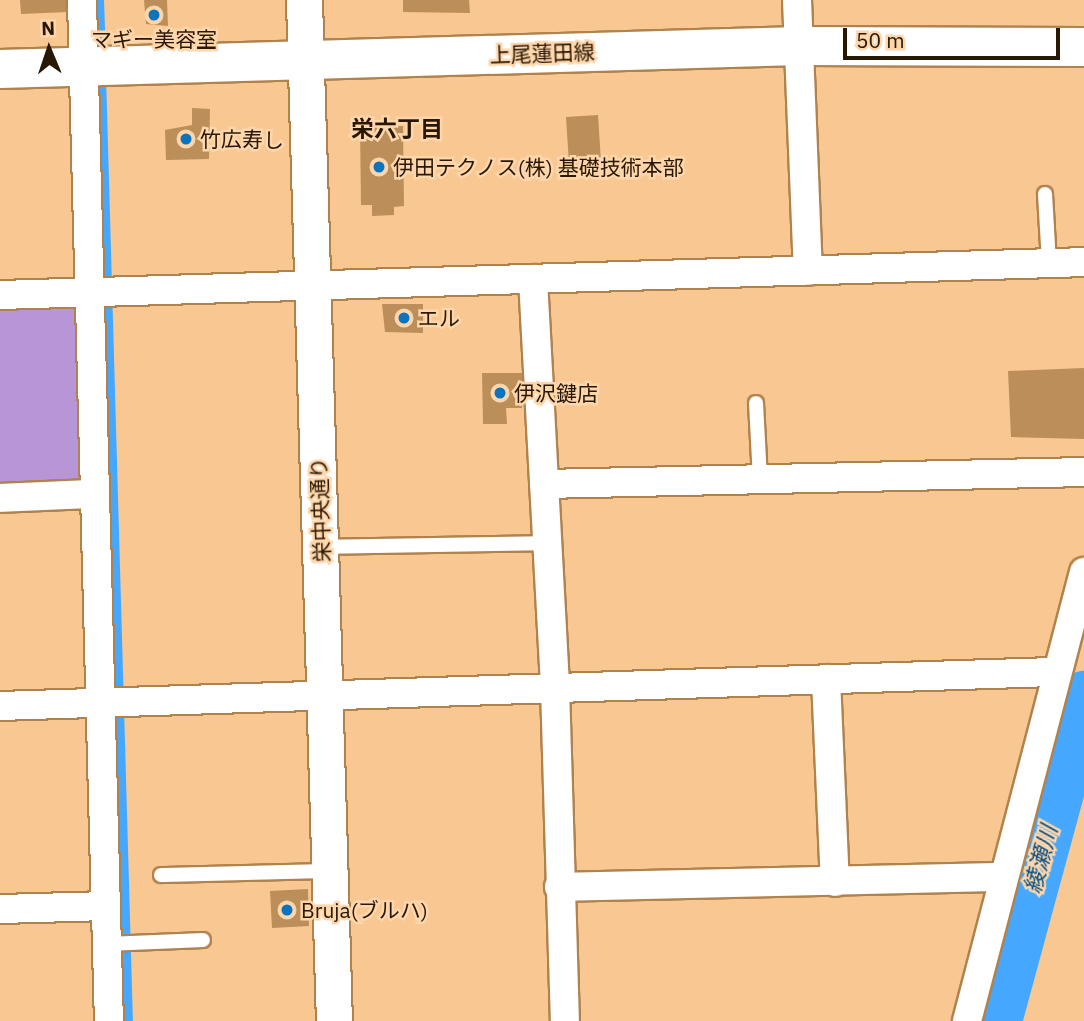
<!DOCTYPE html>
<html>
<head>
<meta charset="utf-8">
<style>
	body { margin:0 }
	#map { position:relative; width:1084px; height:1021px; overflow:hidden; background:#f9c792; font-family:"IBM Plex Sans","Noto Sans JP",sans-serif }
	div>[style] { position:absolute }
	.green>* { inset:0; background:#b895d6 }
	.stream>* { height:9px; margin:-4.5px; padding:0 4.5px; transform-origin:4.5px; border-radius:4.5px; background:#45a8fe }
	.river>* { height:52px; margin:-26px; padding:0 26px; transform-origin:26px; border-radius:26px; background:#45a8fe }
	.building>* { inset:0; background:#bc8e5a }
	.roads { filter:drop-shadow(2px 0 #b0824e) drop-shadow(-2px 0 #b0824e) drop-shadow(0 2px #b0824e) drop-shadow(0 -2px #b0824e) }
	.service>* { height:14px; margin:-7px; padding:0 7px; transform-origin:7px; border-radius:7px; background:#fff }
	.minor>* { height:28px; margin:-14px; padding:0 14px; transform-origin:14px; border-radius:14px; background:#fff }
	.tertiary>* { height:35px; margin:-17.5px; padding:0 17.5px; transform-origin:17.5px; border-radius:17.5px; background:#fff }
	.secondary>* { height:38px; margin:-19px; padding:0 19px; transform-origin:19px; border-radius:19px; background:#fff }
	.dots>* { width:19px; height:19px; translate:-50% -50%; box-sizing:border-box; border:4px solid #fed6ac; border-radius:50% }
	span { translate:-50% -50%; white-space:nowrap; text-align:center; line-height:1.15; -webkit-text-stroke:5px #fed6ac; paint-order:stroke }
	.poi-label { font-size:21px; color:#281702 }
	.left { translate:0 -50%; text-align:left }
	.street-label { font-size:21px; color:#281702 }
	.neighbourhood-label { font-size:23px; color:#281702; font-weight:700 }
	.water-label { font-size:23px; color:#024e85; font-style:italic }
	.north { position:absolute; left:14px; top:14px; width:70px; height:70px; -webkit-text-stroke:5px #fed6ac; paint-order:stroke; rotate:358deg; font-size:19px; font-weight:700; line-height:28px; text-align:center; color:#281702 }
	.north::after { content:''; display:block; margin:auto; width:24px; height:32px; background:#281702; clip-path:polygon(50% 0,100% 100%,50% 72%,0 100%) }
	.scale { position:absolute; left:843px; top:28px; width:217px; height:32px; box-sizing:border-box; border:4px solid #281702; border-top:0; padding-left:9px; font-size:21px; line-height:24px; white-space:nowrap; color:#281702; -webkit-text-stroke:5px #fed6ac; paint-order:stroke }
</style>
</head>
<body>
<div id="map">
	<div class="green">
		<i style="clip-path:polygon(75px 304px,79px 485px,0 487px,0 306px)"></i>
	</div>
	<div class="stream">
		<i style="left:99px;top:0;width:58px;rotate:88deg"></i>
		<i style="left:101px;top:75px;width:946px;rotate:88.37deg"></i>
	</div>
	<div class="river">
		<i style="left:996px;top:1021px;width:336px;rotate:-74.8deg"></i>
	</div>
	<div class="building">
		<i style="clip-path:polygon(20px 0,67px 0,68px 12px,21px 14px)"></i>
		<i style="clip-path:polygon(144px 0,167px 0,168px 26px,146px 24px)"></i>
		<i style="clip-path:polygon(403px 0,469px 0,470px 13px,403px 12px)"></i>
		<i style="clip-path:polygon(192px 108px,210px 109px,209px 159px,166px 160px,165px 130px,192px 125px)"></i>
		<i style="clip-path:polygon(598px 115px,601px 162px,569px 164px,566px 117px)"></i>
		<i style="clip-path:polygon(403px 126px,404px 206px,394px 207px,394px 215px,372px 216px,372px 205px,361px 205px,360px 127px)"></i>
		<i style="clip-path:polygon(382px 304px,423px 304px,423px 333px,385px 332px)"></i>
		<i style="clip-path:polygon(1084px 368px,1084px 439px,1011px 437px,1008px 371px)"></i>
		<i style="clip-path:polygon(482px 373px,522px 373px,522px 408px,506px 408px,507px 424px,483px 424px)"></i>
		<i style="clip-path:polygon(308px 889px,309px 926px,272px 928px,270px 891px)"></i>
	</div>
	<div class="roads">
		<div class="service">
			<i style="left:1045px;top:194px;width:69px;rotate:86.7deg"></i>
			<i style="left:756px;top:403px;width:76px;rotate:87deg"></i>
			<i style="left:322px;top:547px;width:225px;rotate:-1deg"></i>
			<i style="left:161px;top:875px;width:168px;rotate:-1.4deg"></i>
			<i style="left:107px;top:944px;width:96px;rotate:-2.4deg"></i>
		</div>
		<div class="minor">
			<i style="left:82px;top:0;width:1021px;rotate:88.49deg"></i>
			<i style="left:797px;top:0;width:271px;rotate:87.7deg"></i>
			<i style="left:533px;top:279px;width:409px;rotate:86.9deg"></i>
			<i style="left:555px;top:687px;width:334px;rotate:88.3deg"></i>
			<i style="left:0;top:295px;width:1085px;rotate:-1.74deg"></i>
			<i style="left:544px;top:484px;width:540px;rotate:-1.27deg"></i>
			<i style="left:0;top:498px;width:93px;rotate:-2.5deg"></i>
			<i style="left:826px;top:679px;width:203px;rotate:87.5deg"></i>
			<i style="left:0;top:706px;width:1055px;rotate:-1.85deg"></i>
			<i style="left:559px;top:887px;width:445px;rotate:-1.3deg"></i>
			<i style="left:0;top:909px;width:106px;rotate:-1.6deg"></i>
			<i style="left:967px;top:1021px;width:464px;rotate:-75.4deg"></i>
		</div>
		<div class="tertiary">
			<i style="left:304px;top:0;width:1021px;rotate:88.32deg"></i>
		</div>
		<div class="secondary">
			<i style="left:0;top:69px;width:799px;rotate:-1.65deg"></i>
			<i style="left:799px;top:46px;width:285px;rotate:0.2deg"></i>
		</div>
	</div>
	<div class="dots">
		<i style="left:154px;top:15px;background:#0b74bf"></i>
		<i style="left:186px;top:139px;background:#0b74bf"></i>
		<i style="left:379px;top:167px;background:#0b74bf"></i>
		<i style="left:404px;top:318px;background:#0b74bf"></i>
		<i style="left:500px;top:393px;background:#0b74bf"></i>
		<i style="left:287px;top:910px;background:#0b74bf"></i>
	</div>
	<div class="poi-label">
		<span style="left:154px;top:39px">マギー美容室</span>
		<span class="left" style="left:200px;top:139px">竹広寿し</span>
		<span class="left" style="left:393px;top:167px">伊田テクノス(株) 基礎技術本部</span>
		<span class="left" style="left:418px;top:318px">エル</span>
		<span class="left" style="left:514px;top:393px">伊沢鍵店</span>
		<span class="left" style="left:301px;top:910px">Bruja(ブルハ)</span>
	</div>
	<div class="street-label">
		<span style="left:542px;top:53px;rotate:-2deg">上尾蓮田線</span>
		<span style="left:320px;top:510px;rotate:-92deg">栄中央通り</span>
	</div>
	<div class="neighbourhood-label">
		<span style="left:397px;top:128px">栄六丁目</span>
	</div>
	<div class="water-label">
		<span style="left:1040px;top:859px;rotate:-75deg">綾瀬川</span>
	</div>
	<div class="north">N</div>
	<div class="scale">50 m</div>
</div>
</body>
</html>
